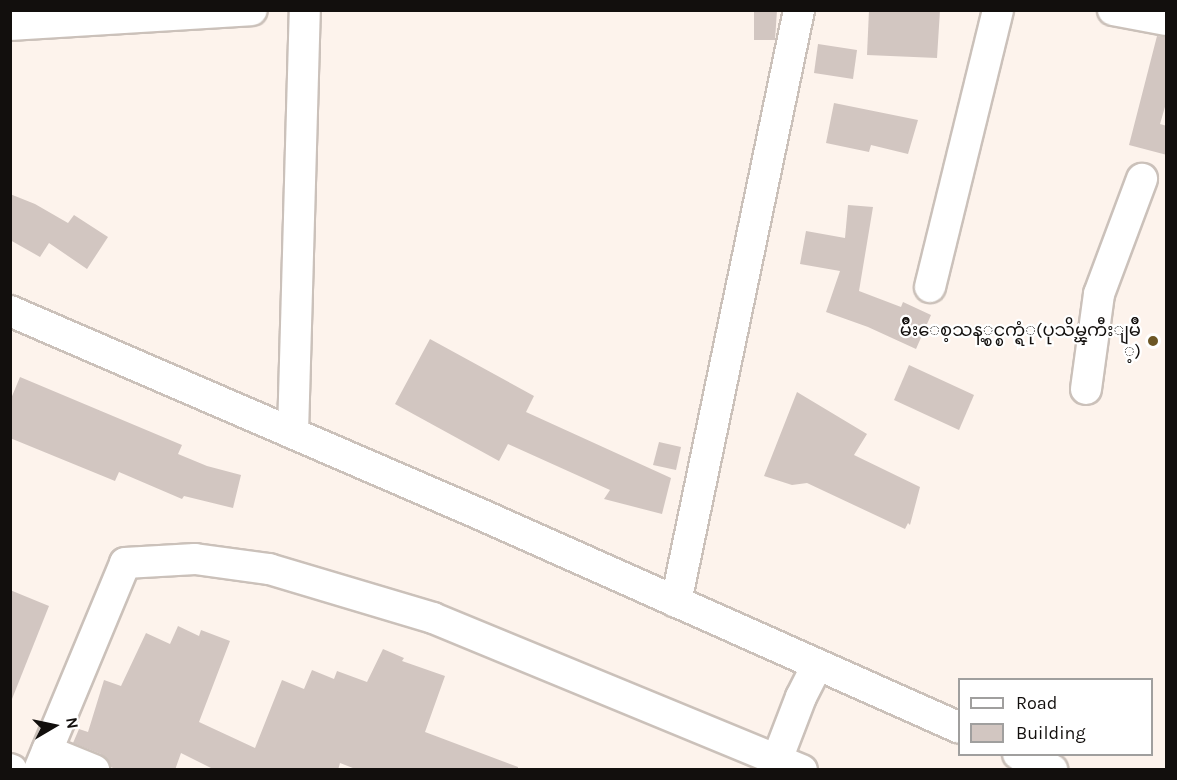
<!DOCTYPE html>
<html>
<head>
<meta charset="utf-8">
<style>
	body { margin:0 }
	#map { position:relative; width:1177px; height:780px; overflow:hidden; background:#fdf3ec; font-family:Karla,"Noto Sans Myanmar",sans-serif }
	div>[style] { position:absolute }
	.building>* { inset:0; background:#d2c6c1 }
	.roads { filter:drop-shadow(2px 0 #cbc1ba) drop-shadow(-2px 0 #cbc1ba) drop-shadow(0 2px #cbc1ba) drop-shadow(0 -2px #cbc1ba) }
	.minor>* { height:30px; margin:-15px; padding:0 15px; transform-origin:15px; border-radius:15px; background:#fff }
	.dots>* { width:16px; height:16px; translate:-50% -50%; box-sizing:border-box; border:3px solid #fff; border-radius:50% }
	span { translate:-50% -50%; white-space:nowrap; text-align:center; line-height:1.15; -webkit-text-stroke:4.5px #fff; paint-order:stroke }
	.poi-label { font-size:18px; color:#120f0d }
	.right { translate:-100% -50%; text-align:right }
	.frame { position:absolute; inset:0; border:12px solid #120f0d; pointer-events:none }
	.legend { position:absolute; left:958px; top:678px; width:195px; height:78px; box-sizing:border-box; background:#fff; border:2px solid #a09f9e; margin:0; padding:8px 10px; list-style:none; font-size:18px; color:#120f0d }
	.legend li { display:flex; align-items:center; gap:12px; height:30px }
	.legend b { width:30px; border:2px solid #a09f9e }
	.north { position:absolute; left:24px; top:696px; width:60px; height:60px; -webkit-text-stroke:4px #fff; paint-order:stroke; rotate:81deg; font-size:16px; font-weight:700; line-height:24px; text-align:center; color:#120f0d }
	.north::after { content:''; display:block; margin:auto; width:21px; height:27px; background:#120f0d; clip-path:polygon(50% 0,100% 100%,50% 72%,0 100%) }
</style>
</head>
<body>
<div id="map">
	<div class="building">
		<i style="clip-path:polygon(754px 10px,777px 10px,775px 40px,754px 40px)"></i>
		<i style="clip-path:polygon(869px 10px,940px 10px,937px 58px,867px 55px)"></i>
		<i style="clip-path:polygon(1157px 36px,1167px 37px,1167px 100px,1160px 124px,1167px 126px,1167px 155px,1129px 145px)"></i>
		<i style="clip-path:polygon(818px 44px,857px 50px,853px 79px,814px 73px)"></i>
		<i style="clip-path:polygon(834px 103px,918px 120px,908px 154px,871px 145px,869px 152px,826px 143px)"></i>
		<i style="clip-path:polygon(10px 194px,35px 204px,68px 223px,74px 215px,108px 237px,87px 269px,49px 243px,40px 257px,10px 240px)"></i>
		<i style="clip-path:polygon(848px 205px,873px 207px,859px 291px,901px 307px,903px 302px,931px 315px,916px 349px,868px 327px,826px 312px,840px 271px,800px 264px,806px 231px,845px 238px)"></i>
		<i style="clip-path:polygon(430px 339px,534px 396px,526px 412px,671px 478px,662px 514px,604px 499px,610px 490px,508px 444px,499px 461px,395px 404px)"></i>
		<i style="clip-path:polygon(909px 365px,974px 395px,959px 430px,894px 400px)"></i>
		<i style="clip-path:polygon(20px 377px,182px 445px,178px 454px,207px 466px,241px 475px,233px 508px,184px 496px,182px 499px,119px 472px,115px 481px,10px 438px,10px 401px)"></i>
		<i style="clip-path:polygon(797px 392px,867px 434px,854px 455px,920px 487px,910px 525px,908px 523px,905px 529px,807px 483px,792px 485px,764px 476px)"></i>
		<i style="clip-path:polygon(659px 442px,681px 447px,676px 470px,653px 465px)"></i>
		<i style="clip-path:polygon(10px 590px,49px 606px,12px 699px,10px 698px)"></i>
		<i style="clip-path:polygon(178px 626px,199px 636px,201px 630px,230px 641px,199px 722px,255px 748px,282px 680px,304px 689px,312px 670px,334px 679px,337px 671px,367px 682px,383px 649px,404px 658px,402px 661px,445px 676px,425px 732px,518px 767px,518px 770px,358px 770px,340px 763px,338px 770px,215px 770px,181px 753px,175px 770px,117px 770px,111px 767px,101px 754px,73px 743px,79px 729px,88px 732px,104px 680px,121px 686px,146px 633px,170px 644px)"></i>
	</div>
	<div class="roads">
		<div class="minor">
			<i style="left:1113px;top:10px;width:54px;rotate:10.7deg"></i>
			<i style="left:10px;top:25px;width:242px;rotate:-3.5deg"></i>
			<i style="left:930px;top:287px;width:285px;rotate:-76.2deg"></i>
			<i style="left:10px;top:311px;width:514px;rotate:23.37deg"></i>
			<i style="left:482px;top:515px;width:523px;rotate:24.02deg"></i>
			<i style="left:1086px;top:389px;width:96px;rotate:-82.2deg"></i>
			<i style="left:1099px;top:294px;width:123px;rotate:-69.5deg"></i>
			<i style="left:293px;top:433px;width:423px;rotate:-88.4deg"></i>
			<i style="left:676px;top:602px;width:605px;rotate:-78.26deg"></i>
			<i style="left:47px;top:751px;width:51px;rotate:22deg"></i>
			<i style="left:1018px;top:754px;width:38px;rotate:25deg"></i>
			<i style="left:10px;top:769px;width:2px;rotate:27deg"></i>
			<i style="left:39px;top:770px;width:224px;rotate:-67.4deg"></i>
			<i style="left:125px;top:563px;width:70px;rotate:-3.3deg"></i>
			<i style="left:195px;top:559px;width:75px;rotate:7.7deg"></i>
			<i style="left:269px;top:569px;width:171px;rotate:16.6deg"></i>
			<i style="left:433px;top:618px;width:399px;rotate:22.4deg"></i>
			<i style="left:773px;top:770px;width:78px;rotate:-69deg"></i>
			<i style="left:801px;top:697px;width:36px;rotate:-63deg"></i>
		</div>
	</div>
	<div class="dots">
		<i style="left:1153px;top:341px;background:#6c5625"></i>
	</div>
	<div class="poi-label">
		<span class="right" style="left:1141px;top:341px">မ်ိဳးေစ့သန့္စင္စက္ရံု(ပုသိမ္ၾကီးျမိဳ<br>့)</span>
	</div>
	<div class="frame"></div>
	<ul class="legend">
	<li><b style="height:8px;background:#fff"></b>Road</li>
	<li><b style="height:16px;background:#d2c6c1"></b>Building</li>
	</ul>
	<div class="north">N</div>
</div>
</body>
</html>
